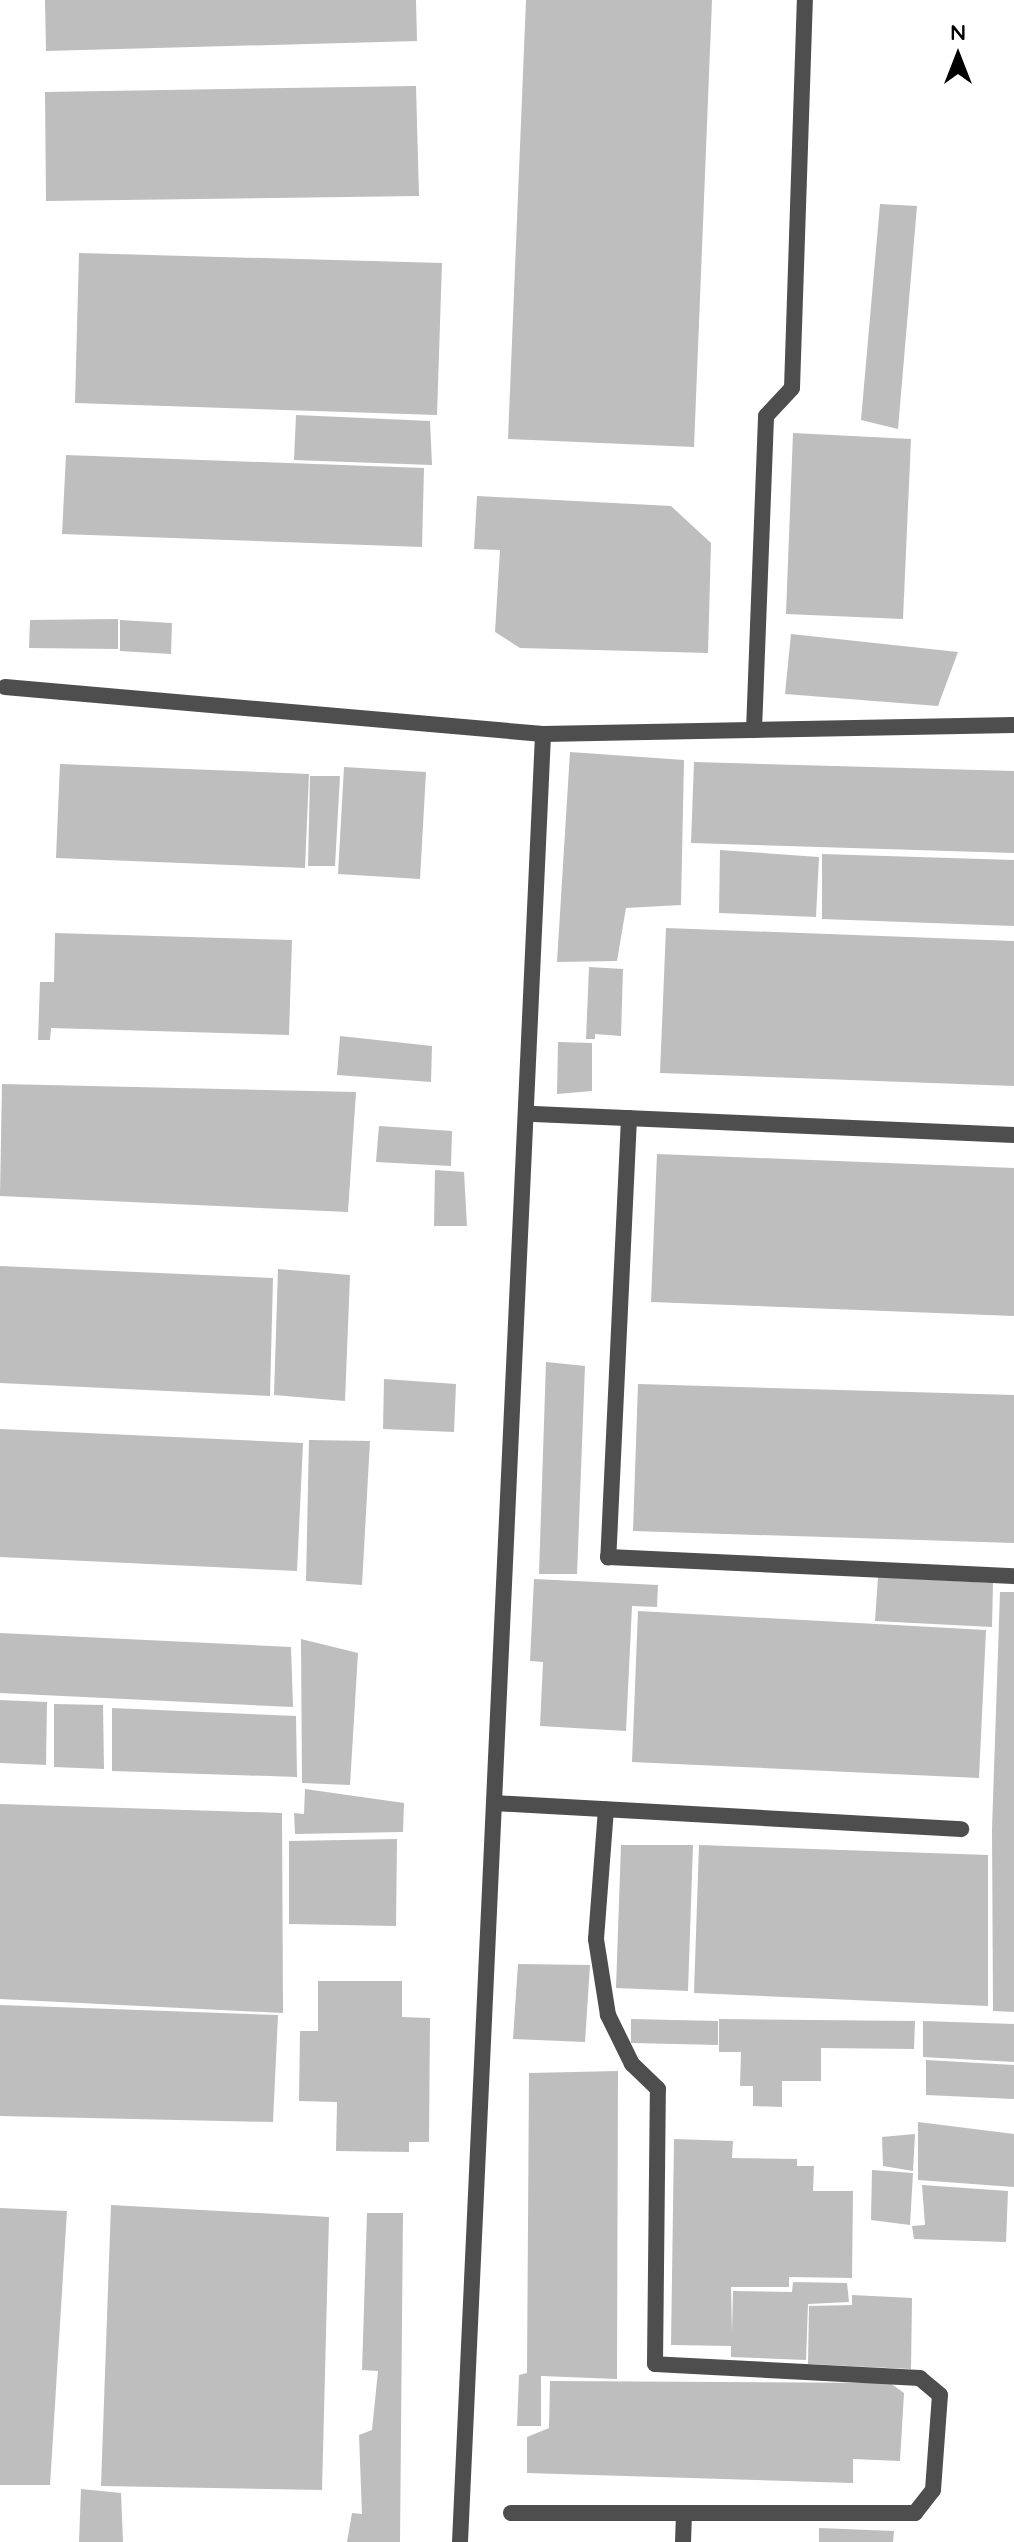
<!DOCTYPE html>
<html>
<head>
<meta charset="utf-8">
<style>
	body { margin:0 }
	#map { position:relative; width:1014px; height:2542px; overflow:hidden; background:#fff; font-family:Quicksand,sans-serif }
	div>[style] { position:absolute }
	.building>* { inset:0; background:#bebebe }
	.minor>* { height:16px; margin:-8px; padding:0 8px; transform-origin:8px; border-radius:8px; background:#4e4e4e }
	span { translate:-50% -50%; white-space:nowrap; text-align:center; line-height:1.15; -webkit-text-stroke:8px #fff; paint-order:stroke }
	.north { position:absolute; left:918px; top:16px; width:80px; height:80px; -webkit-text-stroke:6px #fff; paint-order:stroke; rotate:0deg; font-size:22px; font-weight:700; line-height:32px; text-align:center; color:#000 }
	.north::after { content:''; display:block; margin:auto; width:28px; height:36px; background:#000; clip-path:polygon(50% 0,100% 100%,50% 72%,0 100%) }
</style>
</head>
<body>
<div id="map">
	<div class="building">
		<i style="clip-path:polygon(45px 0,416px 0,417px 41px,46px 51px)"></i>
		<i style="clip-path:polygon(526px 0,712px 0,694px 447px,508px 439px)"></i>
		<i style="clip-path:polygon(416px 86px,419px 196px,46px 201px,45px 92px)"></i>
		<i style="clip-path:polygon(880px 204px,917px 206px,898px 429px,861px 420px)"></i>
		<i style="clip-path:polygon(79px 253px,442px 263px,437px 415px,75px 403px)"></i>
		<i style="clip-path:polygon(296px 415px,430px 421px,432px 465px,294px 460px)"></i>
		<i style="clip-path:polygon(793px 433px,911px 439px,903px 619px,786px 614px)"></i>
		<i style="clip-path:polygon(66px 455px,424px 468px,422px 547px,62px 534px)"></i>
		<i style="clip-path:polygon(477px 496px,671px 506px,711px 543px,708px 653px,520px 648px,495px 632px,500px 550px,474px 549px)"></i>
		<i style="clip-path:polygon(118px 619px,118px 649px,29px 648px,30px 620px)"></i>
		<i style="clip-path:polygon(120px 620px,172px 623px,171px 654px,120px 651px)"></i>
		<i style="clip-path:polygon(791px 634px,958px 652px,938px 706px,785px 694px)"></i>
		<i style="clip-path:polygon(570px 752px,684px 760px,681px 905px,626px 908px,617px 961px,557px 962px)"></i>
		<i style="clip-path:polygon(694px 762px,1014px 771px,1014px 853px,691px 843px)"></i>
		<i style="clip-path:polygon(60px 764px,309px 774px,305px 868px,56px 858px)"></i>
		<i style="clip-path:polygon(344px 767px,426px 772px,420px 879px,338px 874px)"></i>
		<i style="clip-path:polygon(310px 776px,340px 776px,335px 866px,308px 866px)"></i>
		<i style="clip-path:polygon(720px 850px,819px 857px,816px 917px,719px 913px)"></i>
		<i style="clip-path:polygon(822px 854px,1014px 860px,1014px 926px,822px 919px)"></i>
		<i style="clip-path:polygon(666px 928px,1014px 941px,1014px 1086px,660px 1073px)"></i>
		<i style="clip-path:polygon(55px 933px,292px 940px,289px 1035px,51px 1028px,50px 1040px,38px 1040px,40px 982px,54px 982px)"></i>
		<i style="clip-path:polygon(589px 967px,623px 969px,621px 1036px,595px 1034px,595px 1039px,586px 1039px)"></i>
		<i style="clip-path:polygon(340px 1036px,432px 1046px,431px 1082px,337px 1075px)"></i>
		<i style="clip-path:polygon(558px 1042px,592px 1043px,592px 1091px,557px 1094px)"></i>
		<i style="clip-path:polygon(2px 1084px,356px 1092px,348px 1212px,0 1196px)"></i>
		<i style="clip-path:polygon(379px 1126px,452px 1131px,451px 1166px,376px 1162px)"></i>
		<i style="clip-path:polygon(657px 1154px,1014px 1168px,1014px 1316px,651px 1302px)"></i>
		<i style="clip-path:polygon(435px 1170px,464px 1172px,467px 1226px,434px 1226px)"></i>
		<i style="clip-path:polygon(0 1266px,273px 1278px,270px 1396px,0 1383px)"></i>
		<i style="clip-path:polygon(278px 1269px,350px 1275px,345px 1401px,274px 1395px)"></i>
		<i style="clip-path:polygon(546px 1362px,585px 1366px,577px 1574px,539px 1574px)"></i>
		<i style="clip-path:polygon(384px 1379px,456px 1384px,454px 1432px,383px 1429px)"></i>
		<i style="clip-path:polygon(638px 1384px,1014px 1395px,1014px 1543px,633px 1531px)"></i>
		<i style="clip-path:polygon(0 1429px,303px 1443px,297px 1571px,0 1557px)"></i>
		<i style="clip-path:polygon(309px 1440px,370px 1441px,362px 1585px,306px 1581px)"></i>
		<i style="clip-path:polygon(878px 1577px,993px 1583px,992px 1627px,875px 1621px)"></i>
		<i style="clip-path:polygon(534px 1579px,658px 1585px,657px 1607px,632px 1606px,626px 1731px,540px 1726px,543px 1662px,530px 1661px)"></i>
		<i style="clip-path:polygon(1000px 1592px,1014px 1592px,1014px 2012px,993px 2011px,992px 1829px)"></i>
		<i style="clip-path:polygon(638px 1611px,986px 1630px,979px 1778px,632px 1762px)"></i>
		<i style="clip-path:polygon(0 1633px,291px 1647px,293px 1707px,0 1693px)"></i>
		<i style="clip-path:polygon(301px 1639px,358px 1653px,350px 1785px,302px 1783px)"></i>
		<i style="clip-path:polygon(0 1700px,47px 1702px,46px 1765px,0 1763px)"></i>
		<i style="clip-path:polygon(54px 1704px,103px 1705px,104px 1769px,54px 1767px)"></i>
		<i style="clip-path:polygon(112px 1708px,296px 1716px,297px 1777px,112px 1771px)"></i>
		<i style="clip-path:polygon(305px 1789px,404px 1803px,403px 1832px,295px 1834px,294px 1813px,304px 1814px)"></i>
		<i style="clip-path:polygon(0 1804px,282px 1813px,283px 2013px,0 1999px)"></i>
		<i style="clip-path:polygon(397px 1839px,396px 1926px,289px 1924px,289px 1841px)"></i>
		<i style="clip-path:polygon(621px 1845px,693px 1845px,688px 1991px,616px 1988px)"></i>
		<i style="clip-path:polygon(699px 1845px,988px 1855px,988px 2006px,694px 1993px)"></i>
		<i style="clip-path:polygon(518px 1964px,590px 1965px,585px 2042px,513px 2039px)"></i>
		<i style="clip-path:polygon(318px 1981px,402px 1981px,402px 2017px,430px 2018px,429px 2142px,409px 2142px,409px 2152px,336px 2151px,337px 2102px,299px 2101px,300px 2031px,318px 2031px)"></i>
		<i style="clip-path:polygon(0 2005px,278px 2015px,273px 2122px,0 2116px)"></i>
		<i style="clip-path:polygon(631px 2019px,718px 2021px,718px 2045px,631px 2043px)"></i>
		<i style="clip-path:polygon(719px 2019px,915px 2021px,914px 2049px,821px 2048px,821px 2081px,782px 2081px,782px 2107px,753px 2106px,753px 2086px,740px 2086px,741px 2052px,719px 2052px)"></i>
		<i style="clip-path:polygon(923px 2021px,1014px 2024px,1014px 2062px,923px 2057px)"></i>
		<i style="clip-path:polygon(926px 2060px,1014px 2065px,1014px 2099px,926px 2095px)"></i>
		<i style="clip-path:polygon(618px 2071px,617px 2379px,541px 2376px,541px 2426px,517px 2426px,519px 2375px,527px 2373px,529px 2073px)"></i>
		<i style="clip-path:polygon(918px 2122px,1014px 2134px,1014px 2187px,918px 2180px)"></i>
		<i style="clip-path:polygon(915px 2134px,913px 2171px,883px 2166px,882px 2137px)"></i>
		<i style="clip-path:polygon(674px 2139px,733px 2141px,732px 2158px,797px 2159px,797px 2166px,814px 2166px,813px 2191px,853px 2191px,852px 2278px,789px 2277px,789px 2287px,731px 2287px,732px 2332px,733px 2291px,792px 2292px,793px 2282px,847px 2283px,849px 2302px,808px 2304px,806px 2360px,731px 2357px,731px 2346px,671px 2345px)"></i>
		<i style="clip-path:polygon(872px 2170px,913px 2173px,910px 2225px,871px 2220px)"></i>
		<i style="clip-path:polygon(922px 2185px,1008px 2191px,1006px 2242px,914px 2239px,912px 2226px,925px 2225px)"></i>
		<i style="clip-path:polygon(111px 2205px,329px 2217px,322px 2490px,101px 2486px)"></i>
		<i style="clip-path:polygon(0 2208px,67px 2211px,50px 2485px,0 2485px)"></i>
		<i style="clip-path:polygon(367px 2213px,403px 2213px,400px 2542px,347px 2542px,352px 2513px,362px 2514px,359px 2435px,372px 2430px,378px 2371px,362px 2370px)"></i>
		<i style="clip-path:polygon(852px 2295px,912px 2298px,911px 2369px,808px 2364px,809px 2306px,852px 2305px)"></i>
		<i style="clip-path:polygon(550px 2381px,890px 2383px,904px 2393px,900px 2461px,853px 2459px,853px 2483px,527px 2473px,527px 2437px,549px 2428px)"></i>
		<i style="clip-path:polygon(81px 2489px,121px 2493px,123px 2542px,79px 2542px)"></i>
		<i style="clip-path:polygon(819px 2528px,894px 2531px,893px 2542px,819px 2542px)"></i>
	</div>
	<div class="minor">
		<i style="left:5px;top:687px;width:540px;rotate:4.99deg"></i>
		<i style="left:543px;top:734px;width:471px;rotate:-1.1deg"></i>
		<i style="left:754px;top:730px;width:314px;rotate:-87.8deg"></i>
		<i style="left:766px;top:416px;width:38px;rotate:-47deg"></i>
		<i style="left:792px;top:388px;width:388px;rotate:-88.1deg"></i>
		<i style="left:534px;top:1114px;width:480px;rotate:2.5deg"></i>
		<i style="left:629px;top:1118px;width:440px;rotate:92.7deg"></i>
		<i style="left:608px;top:1557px;width:406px;rotate:2.7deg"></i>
		<i style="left:494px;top:1803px;width:468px;rotate:3.2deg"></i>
		<i style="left:511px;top:2513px;width:404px"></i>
		<i style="left:915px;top:2513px;width:29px;rotate:-52deg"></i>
		<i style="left:933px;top:2490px;width:95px;rotate:-85.8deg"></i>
		<i style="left:940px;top:2395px;width:26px;rotate:-140deg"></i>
		<i style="left:920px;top:2378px;width:265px;rotate:-177deg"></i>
		<i style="left:655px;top:2364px;width:275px;rotate:-89.4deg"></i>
		<i style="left:658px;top:2089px;width:36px;rotate:-136deg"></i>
		<i style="left:632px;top:2064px;width:55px;rotate:-116.1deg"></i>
		<i style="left:608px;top:2015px;width:77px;rotate:-99deg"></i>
		<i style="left:596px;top:1939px;width:130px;rotate:-85.6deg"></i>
		<i style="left:460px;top:2542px;width:1810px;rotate:-87.37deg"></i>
		<i style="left:683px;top:2542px;width:29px;rotate:-88deg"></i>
	</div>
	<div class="north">N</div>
</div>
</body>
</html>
